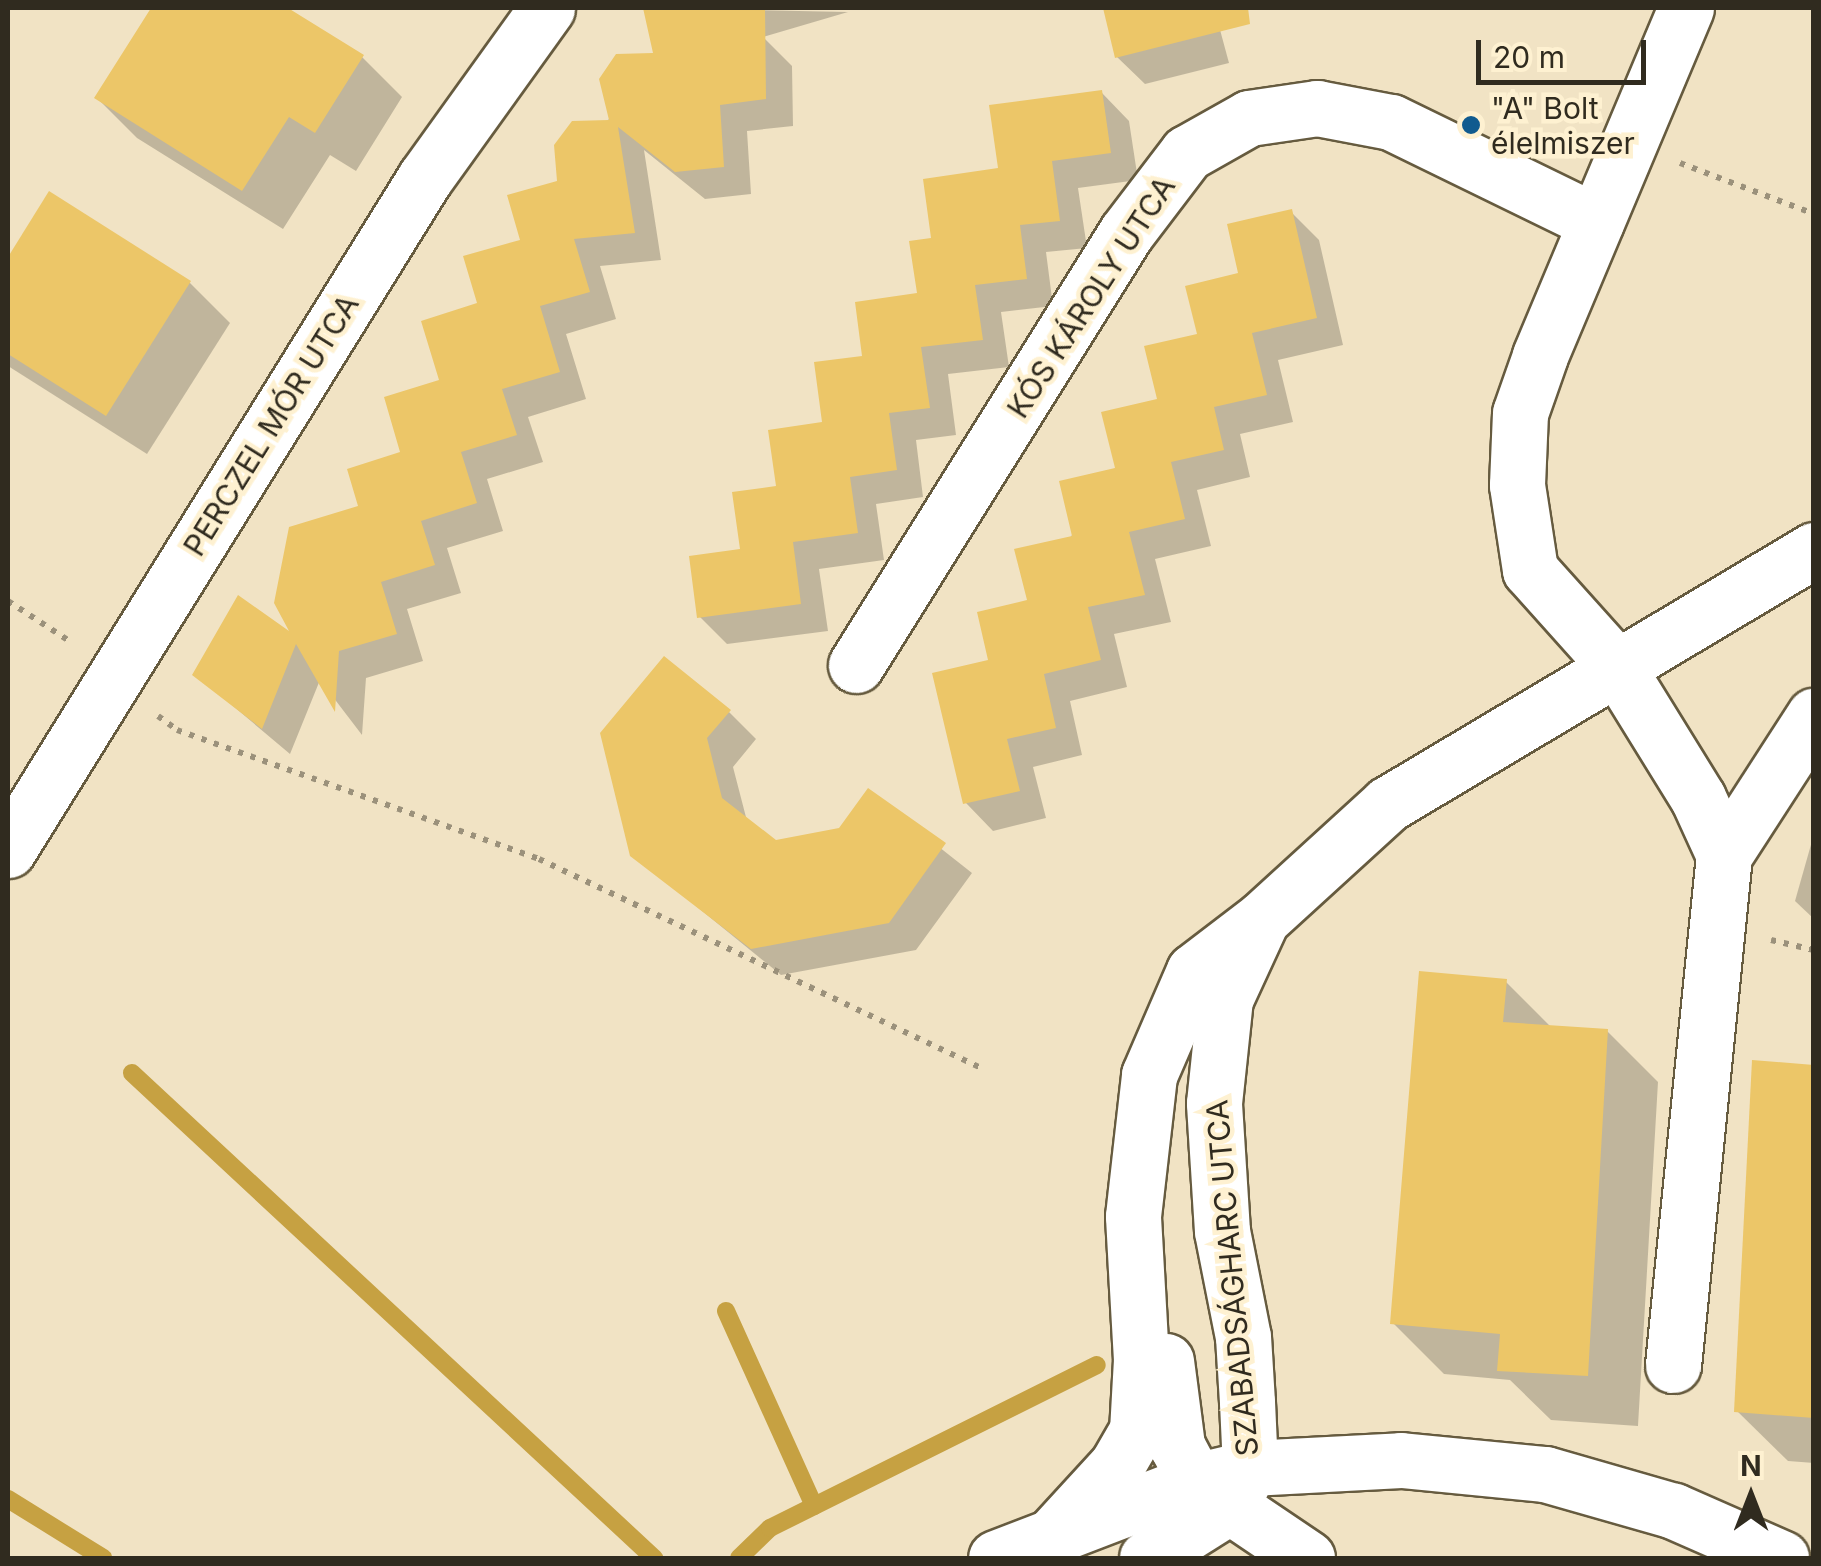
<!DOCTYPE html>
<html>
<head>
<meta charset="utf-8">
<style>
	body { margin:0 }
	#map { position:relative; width:1821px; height:1566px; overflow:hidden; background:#f1e3c4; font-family:Inter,sans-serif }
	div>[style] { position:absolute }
	.shadow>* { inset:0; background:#0003 }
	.stream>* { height:18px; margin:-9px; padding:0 9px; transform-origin:9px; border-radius:9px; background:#c6a142 }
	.building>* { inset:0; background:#ecc668 }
	.path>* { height:6px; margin-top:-3px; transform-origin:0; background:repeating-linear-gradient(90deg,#9b917b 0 5px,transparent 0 13px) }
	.roads { filter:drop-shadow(2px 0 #665b3f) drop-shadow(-2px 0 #665b3f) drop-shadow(0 2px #665b3f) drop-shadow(0 -2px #665b3f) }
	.street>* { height:55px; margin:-27.5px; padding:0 27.5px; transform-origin:27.5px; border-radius:27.5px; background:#fff }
	.dots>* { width:28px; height:28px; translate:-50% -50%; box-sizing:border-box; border:5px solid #fef1d1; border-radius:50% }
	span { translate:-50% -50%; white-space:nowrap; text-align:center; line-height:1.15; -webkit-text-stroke:9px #fef1d1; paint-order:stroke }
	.poi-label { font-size:30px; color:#302b1f }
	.left { translate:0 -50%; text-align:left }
	.street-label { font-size:30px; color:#302b1f }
	.frame { position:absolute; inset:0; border:10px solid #302b1f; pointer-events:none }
	.north { position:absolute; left:1701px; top:1446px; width:100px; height:100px; -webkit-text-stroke:8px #fef1d1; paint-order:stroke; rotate:0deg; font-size:28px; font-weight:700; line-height:40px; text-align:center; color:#302b1f }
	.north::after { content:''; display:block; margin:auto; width:35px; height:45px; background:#302b1f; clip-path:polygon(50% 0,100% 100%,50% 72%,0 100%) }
	.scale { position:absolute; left:1476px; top:40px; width:170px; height:45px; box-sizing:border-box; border:5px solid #302b1f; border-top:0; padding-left:12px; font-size:30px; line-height:35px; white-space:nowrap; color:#302b1f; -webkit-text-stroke:8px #fef1d1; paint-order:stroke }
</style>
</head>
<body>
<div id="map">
	<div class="shadow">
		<i style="clip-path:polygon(154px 8px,205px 8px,228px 21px,237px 8px,283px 8px,362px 57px,402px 97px,356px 171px,330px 155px,283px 229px,137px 138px,97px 98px)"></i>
		<i style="clip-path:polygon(652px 8px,848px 12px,763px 37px,792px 66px,793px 126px,747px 131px,751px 194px,705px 199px,644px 150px,661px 260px,600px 266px,616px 319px,566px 334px,586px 399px,528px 417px,543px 462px,487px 479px,503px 531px,447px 548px,461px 593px,407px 609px,423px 661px,366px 678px,362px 735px,320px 680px,290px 754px,195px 674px,297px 639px,361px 508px,403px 454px,480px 305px,560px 183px,657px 56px,647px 14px)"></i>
		<i style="clip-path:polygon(1107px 8px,1230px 8px,1219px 26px,1229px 63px,1145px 84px,1117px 57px)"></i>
		<i style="clip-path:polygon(1102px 93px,1129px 121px,1138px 180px,1078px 188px,1087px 248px,1046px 252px,1053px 306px,1001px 312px,1009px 367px,948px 374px,956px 435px,916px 440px,923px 497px,876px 504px,884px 560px,819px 569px,828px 631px,727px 644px,699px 616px,865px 358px,920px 295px,934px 240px,1001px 170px)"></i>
		<i style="clip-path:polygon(50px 195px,190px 283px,230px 323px,147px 454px,8px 366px,8px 262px)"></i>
		<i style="clip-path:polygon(1291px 212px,1319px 240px,1343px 345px,1278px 360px,1293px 422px,1240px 434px,1250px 477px,1197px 490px,1211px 546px,1155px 559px,1171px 622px,1114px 634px,1127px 687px,1070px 701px,1082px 755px,1033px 767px,1046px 818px,993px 831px,966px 803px,991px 661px,1200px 336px)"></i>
		<i style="clip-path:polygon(729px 712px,756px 739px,733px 767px,747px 821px,775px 843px,840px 830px,868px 791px,972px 873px,916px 950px,781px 975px,632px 854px,603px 733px)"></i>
		<i style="clip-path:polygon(1814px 834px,1814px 919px,1795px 901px)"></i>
		<i style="clip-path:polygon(1506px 982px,1551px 1027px,1607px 1031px,1658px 1082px,1638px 1426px,1551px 1420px,1510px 1380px,1444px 1374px,1393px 1323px)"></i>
		<i style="clip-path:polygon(1814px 1067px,1814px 1463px,1788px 1461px,1737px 1411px)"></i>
	</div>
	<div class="stream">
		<i style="left:132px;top:1073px;width:713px;rotate:42.9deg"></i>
		<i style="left:726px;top:1311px;width:214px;rotate:65.7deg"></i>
		<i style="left:8px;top:1499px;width:112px;rotate:31.8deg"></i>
		<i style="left:739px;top:1558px;width:43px;rotate:-44.1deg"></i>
		<i style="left:770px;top:1528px;width:365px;rotate:-26.5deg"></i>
	</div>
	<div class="building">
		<i style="clip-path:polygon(151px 8px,288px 8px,364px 55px,315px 133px,289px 117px,242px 191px,94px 98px)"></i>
		<i style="clip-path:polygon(643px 8px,765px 8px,766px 99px,720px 105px,724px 167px,675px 172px,618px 127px,635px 233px,574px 239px,590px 292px,540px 306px,560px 372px,502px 389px,517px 435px,461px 452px,477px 503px,421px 521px,435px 565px,381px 582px,397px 634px,339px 651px,335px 712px,296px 644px,262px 729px,192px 675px,238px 595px,289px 631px,274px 603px,289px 527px,358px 506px,347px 469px,400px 452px,384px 397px,439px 380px,421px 321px,477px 303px,463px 256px,520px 240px,507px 195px,557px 181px,554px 145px,572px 121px,609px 120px,599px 79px,616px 54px,653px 53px)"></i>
		<i style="clip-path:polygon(1103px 8px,1248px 8px,1250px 24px,1115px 58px)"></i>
		<i style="clip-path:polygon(1102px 90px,1111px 153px,1052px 161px,1060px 221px,1020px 225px,1027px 279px,975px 285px,983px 340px,921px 347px,930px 408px,889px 413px,897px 470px,850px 477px,858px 533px,793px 542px,801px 604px,697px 618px,689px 556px,740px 549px,732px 492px,776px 486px,768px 430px,822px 422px,814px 362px,862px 356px,855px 302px,917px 293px,909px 241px,931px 238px,923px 179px,998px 168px,989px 105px)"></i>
		<i style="clip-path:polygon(49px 191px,191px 281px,106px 416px,8px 354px,8px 257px)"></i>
		<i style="clip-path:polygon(1292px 209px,1317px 318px,1252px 333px,1267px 395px,1214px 407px,1224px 450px,1171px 462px,1185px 519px,1129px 532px,1145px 595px,1088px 607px,1101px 660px,1044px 674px,1056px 728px,1007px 739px,1020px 791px,963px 804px,932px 673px,988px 660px,977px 612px,1027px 600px,1014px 549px,1072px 536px,1059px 481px,1115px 468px,1101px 412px,1157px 399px,1144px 346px,1197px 334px,1185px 286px,1238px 273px,1227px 224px)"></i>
		<i style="clip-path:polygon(664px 656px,731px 710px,707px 738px,722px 798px,776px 840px,839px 828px,868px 788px,946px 843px,889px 923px,751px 949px,630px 856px,600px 733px)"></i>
		<i style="clip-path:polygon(1419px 971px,1507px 979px,1503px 1022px,1608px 1029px,1588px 1376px,1497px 1371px,1500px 1334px,1390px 1324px)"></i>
		<i style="clip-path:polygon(1752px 1060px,1814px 1065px,1814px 1418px,1734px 1412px)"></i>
	</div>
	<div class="path">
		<i style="left:1680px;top:163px;width:143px;rotate:20.8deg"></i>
		<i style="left:8px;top:601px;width:75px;rotate:33.1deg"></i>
		<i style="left:158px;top:716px;width:24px;rotate:36deg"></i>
		<i style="left:177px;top:730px;width:384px;rotate:19.6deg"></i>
		<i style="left:539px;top:859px;width:487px;rotate:25.3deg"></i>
		<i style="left:1771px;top:940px;width:44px;rotate:13.1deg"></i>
	</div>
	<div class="roads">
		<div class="street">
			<i style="left:1686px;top:8px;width:377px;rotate:112.8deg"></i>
			<i style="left:1540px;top:356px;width:60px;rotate:109.3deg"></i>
			<i style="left:1520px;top:413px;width:72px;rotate:92.4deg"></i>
			<i style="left:1517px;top:485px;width:86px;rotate:81.3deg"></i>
			<i style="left:1530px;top:570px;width:130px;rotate:48.1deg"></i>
			<i style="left:1617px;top:667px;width:154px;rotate:58.3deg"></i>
			<i style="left:1698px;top:798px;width:63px;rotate:65.5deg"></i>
			<i style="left:856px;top:665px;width:509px;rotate:-57.99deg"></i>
			<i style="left:1126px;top:233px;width:101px;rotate:-52.7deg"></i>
			<i style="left:1187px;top:153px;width:71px;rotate:-29.4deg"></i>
			<i style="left:1249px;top:118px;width:69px;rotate:-8.4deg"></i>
			<i style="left:1317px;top:108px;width:75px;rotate:10.7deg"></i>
			<i style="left:1391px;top:122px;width:228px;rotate:26deg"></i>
			<i style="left:8px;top:850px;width:791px;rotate:-58.18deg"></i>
			<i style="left:425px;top:178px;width:209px;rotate:-54.3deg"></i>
			<i style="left:1166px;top:1361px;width:86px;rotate:82.6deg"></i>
			<i style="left:1177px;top:1446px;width:24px;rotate:62deg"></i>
			<i style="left:1188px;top:1467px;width:57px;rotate:42.9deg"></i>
			<i style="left:1230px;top:1506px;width:93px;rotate:34deg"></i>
			<i style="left:1673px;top:1365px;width:513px;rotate:-84.29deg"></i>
			<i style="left:1724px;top:855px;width:166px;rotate:-57.1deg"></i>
			<i style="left:1234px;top:1499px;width:35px;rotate:-63deg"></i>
			<i style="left:1250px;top:1468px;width:66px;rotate:-92.6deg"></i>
			<i style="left:1247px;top:1402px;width:65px;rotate:-93.5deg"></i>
			<i style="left:1243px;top:1337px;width:108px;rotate:-101.2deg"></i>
			<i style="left:1222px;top:1231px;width:128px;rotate:-93.6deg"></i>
			<i style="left:1214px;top:1103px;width:105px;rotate:-84deg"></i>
			<i style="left:1225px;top:999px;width:81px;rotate:-65.3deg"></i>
			<i style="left:1051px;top:1537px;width:98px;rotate:-47.5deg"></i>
			<i style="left:1117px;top:1465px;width:39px;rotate:-60deg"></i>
			<i style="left:1137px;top:1431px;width:71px;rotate:-86.8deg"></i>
			<i style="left:1141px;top:1360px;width:144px;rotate:-93.2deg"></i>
			<i style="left:1133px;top:1216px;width:142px;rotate:-83.5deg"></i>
			<i style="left:1149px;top:1075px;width:113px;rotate:-66.6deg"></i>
			<i style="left:1194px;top:971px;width:86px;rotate:-37.4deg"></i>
			<i style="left:1262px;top:919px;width:171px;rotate:-42.4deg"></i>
			<i style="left:1388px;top:804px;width:496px;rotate:-30.8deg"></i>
			<i style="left:996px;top:1558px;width:217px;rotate:-21deg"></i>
			<i style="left:1199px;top:1480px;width:52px;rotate:-13.2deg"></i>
			<i style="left:1250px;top:1468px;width:151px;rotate:-3deg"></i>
			<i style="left:1401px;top:1460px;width:145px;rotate:5.6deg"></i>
			<i style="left:1545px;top:1474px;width:134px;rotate:16deg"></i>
			<i style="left:1674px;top:1511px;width:117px;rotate:23.7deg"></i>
			<i style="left:1147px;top:1558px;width:98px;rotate:-32.1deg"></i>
		</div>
	</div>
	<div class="dots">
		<i style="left:1471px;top:125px;background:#115b8f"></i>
	</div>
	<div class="poi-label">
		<span class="left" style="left:1491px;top:125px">"A" Bolt<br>élelmiszer</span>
	</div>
	<div class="street-label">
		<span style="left:1091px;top:297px;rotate:-57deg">KÓS KÁROLY UTCA</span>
		<span style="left:271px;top:425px;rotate:-58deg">PERCZEL MÓR UTCA</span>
		<span style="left:1232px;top:1278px;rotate:-95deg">SZABADSÁGHARC UTCA</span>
	</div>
	<div class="frame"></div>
	<div class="north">N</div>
	<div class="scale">20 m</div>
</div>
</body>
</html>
